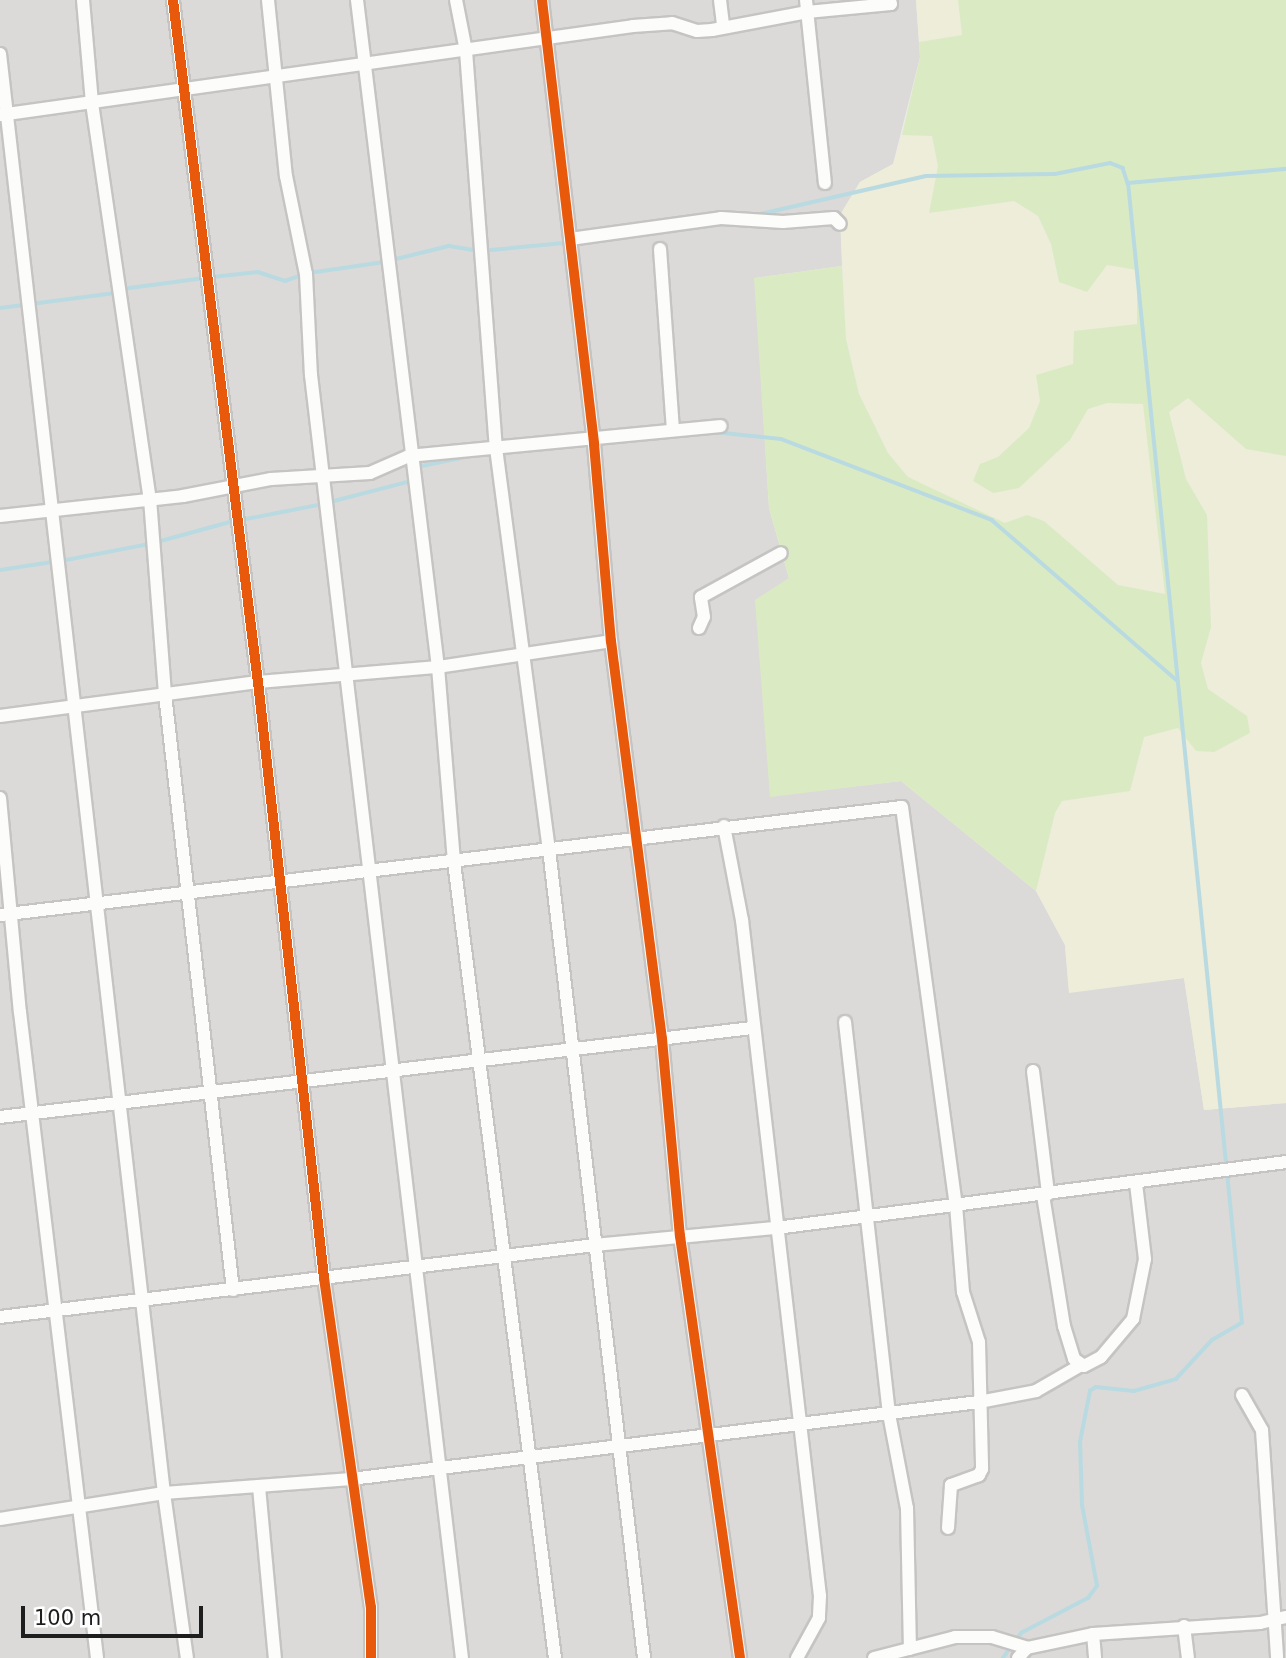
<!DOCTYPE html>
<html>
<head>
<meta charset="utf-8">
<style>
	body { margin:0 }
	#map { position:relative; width:1286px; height:1658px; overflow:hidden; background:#eceae7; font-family:"DejaVu Sans",sans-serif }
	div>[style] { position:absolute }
	.residential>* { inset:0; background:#dbdad8 }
	.farmland>* { inset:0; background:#ededd9 }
	.grass>* { inset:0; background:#daebc4 }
	.stream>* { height:3.5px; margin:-1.75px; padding:0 1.75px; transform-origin:1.75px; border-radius:1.75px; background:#b9dae1 }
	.roads { filter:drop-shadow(2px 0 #c5c4c3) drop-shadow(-2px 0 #c5c4c3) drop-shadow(0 2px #c5c4c3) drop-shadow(0 -2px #c5c4c3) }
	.street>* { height:12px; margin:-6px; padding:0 6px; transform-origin:6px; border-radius:6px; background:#fcfcfb }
	.cycleway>* { height:10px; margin:-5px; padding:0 5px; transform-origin:5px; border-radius:5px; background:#e8590c }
	span { translate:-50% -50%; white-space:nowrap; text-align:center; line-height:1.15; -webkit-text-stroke:7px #fff; paint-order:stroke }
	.scale { position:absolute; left:21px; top:1606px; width:182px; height:32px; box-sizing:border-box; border:4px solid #1e1e1e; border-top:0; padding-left:9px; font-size:21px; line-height:24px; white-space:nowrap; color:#1e1e1e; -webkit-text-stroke:5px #fff; paint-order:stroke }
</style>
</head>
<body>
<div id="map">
	<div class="residential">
		<i style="clip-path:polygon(0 0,916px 0,920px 57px,893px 164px,860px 182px,840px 215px,842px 266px,755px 278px,769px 508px,789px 578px,770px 796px,901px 781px,1036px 891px,1065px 945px,1069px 992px,1184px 978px,1204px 1110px,1286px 1103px,1286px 1658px,0 1658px)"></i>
	</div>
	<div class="farmland">
		<i style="clip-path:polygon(916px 0,958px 0,962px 35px,919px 42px)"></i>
		<i style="clip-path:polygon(902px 135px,932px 135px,938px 166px,929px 213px,1014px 201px,1037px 216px,1051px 244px,1059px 282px,1107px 265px,1137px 269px,1137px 324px,1074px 364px,1040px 401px,1029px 428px,998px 457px,980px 464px,1070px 440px,1088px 409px,1107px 403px,1143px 404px,1165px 595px,1118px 585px,1044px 521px,1027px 515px,1005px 523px,932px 491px,908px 477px,888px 453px,859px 394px,846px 339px,840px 215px,860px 182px,893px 164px)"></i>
		<i style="clip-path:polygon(1188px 398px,1246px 449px,1286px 456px,1286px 1103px,1204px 1110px,1184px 978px,1069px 993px,1065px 945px,1036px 891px,1055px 813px,1062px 801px,1137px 766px,1144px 737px,1178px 728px,1196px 751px,1247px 716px,1208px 689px,1201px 662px,1211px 627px,1207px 515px,1186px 479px,1169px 412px)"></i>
	</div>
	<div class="grass">
		<i style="clip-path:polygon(958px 0,1286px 0,1286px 456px,1246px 449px,1188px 398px,1169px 412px,1186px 479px,1207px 515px,1211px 627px,1201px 663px,1208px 689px,1247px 716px,1250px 733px,1214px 752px,1196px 751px,1178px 728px,1144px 737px,1130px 791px,1062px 801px,1055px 813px,1036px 891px,901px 781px,770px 797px,755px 600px,789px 578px,769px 508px,754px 278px,842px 266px,846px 339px,859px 394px,888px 453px,908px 477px,1005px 523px,1027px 515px,1044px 521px,1118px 585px,1165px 594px,1143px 404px,1107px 403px,1088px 409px,1070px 440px,1019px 488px,993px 493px,973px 481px,980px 464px,998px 457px,1029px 428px,1040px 401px,1036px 375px,1073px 364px,1074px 331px,1137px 324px,1137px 270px,1107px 265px,1087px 292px,1059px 282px,1051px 244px,1038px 216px,1014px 201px,929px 213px,938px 166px,932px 136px,902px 135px,920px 57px,919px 42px,962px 35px)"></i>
	</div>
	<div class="stream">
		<i style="left:756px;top:215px;width:174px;rotate:-12.9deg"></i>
		<i style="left:926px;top:176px;width:129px;rotate:-0.9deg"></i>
		<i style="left:1055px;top:174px;width:56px;rotate:-11.3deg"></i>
		<i style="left:1110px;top:163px;width:14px;rotate:21deg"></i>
		<i style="left:1123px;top:168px;width:16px;rotate:72deg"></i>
		<i style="left:670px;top:231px;width:55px;rotate:-7.3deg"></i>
		<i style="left:392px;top:260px;width:59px;rotate:-13.8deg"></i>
		<i style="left:449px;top:246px;width:31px;rotate:9deg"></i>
		<i style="left:480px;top:251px;width:84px;rotate:-5.4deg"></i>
		<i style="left:309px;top:273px;width:76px;rotate:-8.3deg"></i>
		<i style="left:212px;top:277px;width:46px;rotate:-6.2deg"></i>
		<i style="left:258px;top:272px;width:28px;rotate:18deg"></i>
		<i style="left:285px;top:281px;width:18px;rotate:-19deg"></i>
		<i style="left:122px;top:289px;width:83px;rotate:-7.6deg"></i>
		<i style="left:0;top:308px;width:116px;rotate:-7.4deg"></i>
		<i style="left:714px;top:432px;width:67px;rotate:6deg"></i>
		<i style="left:781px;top:439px;width:226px;rotate:21deg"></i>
		<i style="left:992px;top:520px;width:245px;rotate:40.9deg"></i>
		<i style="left:596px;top:444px;width:83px;rotate:-5.5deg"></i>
		<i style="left:417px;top:467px;width:54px;rotate:-11.7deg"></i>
		<i style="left:330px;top:502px;width:84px;rotate:-14.5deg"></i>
		<i style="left:241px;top:520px;width:84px;rotate:-11deg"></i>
		<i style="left:157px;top:542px;width:80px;rotate:-15.3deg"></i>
		<i style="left:61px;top:561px;width:90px;rotate:-10.9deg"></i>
		<i style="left:0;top:570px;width:54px;rotate:-8.6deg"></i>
		<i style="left:1003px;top:1658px;width:31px;rotate:-54deg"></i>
		<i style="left:1021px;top:1633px;width:76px;rotate:-27.6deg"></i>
		<i style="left:1088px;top:1598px;width:15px;rotate:-53deg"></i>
		<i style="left:1097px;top:1586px;width:82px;rotate:-100.5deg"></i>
		<i style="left:1082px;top:1505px;width:63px;rotate:-91.8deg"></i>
		<i style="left:1080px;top:1442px;width:52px;rotate:-78.9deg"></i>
		<i style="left:1090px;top:1391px;width:7px;rotate:-34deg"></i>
		<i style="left:1096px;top:1387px;width:38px;rotate:6deg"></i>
		<i style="left:1134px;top:1391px;width:44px;rotate:-15.9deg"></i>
		<i style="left:1176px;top:1379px;width:53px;rotate:-47.3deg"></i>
		<i style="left:1212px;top:1340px;width:34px;rotate:-30deg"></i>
		<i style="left:1242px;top:1323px;width:1146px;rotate:-95.71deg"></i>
		<i style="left:1128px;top:183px;width:159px;rotate:-5.1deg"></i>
	</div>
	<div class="roads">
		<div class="street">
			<i style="left:83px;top:0;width:103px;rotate:85deg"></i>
			<i style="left:92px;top:103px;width:400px;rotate:81.7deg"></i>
			<i style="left:150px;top:499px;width:196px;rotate:85.6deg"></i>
			<i style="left:165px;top:694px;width:600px;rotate:83.49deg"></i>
			<i style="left:173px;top:0;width:687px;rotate:82.9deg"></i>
			<i style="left:258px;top:682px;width:600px;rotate:83.68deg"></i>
			<i style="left:324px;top:1278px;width:332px;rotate:81.9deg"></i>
			<i style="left:371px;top:1607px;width:51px;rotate:90deg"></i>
			<i style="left:268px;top:0;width:177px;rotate:84.2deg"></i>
			<i style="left:286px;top:176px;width:100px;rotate:78.5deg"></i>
			<i style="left:306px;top:274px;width:101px;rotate:87.2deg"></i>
			<i style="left:311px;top:375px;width:1292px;rotate:83.29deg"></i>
			<i style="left:357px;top:0;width:672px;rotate:83.08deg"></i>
			<i style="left:438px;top:667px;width:196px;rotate:85.3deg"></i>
			<i style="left:454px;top:862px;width:802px;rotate:82.77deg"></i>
			<i style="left:456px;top:0;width:52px;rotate:78.9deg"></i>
			<i style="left:466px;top:51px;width:398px;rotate:85.7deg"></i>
			<i style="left:496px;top:448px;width:404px;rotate:82.5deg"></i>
			<i style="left:549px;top:849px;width:815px;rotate:83.3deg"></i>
			<i style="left:542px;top:0;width:447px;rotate:83.3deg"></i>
			<i style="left:594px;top:444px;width:198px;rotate:85.1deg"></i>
			<i style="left:611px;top:641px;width:401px;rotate:82.7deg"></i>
			<i style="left:662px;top:1039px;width:198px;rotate:84.8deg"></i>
			<i style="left:680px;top:1236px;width:426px;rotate:81.9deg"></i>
			<i style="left:720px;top:0;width:25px;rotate:83deg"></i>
			<i style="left:806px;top:0;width:184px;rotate:84.1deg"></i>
			<i style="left:0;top:54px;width:1448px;rotate:83.5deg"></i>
			<i style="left:164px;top:1493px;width:167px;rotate:82.1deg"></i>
			<i style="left:0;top:115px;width:639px;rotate:-8deg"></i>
			<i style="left:633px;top:26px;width:39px;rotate:-4deg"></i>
			<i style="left:672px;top:23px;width:26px;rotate:18deg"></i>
			<i style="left:697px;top:31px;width:15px;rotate:-4deg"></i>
			<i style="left:712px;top:30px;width:97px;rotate:-10.7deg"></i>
			<i style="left:807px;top:12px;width:84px;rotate:-5.4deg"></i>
			<i style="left:891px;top:4px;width:4px;rotate:-104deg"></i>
			<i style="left:570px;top:239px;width:152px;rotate:-7.9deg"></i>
			<i style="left:721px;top:218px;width:62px;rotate:3.7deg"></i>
			<i style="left:783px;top:222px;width:51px;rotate:-4.5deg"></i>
			<i style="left:834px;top:218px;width:8px;rotate:45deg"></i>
			<i style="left:660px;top:249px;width:181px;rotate:85.9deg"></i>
			<i style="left:0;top:516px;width:184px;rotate:-6.2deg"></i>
			<i style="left:183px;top:496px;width:90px;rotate:-10.9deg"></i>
			<i style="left:271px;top:479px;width:99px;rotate:-3.5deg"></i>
			<i style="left:370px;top:473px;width:43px;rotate:-23.6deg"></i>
			<i style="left:409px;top:456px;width:313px;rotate:-5.5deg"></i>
			<i style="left:699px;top:628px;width:12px;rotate:-66deg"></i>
			<i style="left:704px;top:617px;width:20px;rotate:-99deg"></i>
			<i style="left:701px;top:597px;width:91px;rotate:-28.8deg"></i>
			<i style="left:0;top:716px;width:260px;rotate:-7.5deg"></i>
			<i style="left:258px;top:682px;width:181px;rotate:-4.8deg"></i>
			<i style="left:438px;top:667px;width:175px;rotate:-8.5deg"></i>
			<i style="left:0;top:798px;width:215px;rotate:84.7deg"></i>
			<i style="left:20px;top:1012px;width:651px;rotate:83.2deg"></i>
			<i style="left:724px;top:826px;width:96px;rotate:79.2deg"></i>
			<i style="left:742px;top:920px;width:680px;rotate:83.42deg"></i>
			<i style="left:820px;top:1596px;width:22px;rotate:93deg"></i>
			<i style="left:819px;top:1618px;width:46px;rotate:118.8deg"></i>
			<i style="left:0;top:915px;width:908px;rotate:-6.83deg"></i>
			<i style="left:902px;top:807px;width:402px;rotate:82.3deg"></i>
			<i style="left:956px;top:1205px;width:87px;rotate:85.4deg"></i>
			<i style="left:963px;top:1292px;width:52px;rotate:72.3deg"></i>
			<i style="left:979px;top:1342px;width:127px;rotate:88.6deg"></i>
			<i style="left:982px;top:1469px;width:7px;rotate:117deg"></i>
			<i style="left:979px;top:1475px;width:30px;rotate:160deg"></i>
			<i style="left:951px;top:1485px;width:43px;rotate:94deg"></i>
			<i style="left:845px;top:1022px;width:394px;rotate:83.6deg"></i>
			<i style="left:889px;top:1414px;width:96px;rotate:79.2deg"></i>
			<i style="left:907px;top:1508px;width:141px;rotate:88.8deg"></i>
			<i style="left:1033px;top:1071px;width:124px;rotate:83deg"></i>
			<i style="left:0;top:1117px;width:757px;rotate:-6.75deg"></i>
			<i style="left:1043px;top:1195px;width:133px;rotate:80.9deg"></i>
			<i style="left:1064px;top:1326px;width:34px;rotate:73deg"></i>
			<i style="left:1074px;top:1359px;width:12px;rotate:35deg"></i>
			<i style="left:1084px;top:1366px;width:19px;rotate:-28deg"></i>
			<i style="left:1101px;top:1357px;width:50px;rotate:-49.9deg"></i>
			<i style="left:1133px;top:1319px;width:61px;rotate:-78.7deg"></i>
			<i style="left:1145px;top:1259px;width:77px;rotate:-96.8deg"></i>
			<i style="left:0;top:1317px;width:599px;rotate:-6.9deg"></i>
			<i style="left:595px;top:1245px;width:182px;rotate:-5.4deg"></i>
			<i style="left:776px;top:1228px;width:514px;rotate:-7.37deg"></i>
			<i style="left:1242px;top:1395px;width:40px;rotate:60.3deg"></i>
			<i style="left:1262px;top:1430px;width:228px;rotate:86.2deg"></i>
			<i style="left:259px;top:1487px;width:172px;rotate:84.7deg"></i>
			<i style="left:0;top:1519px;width:166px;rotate:-9deg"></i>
			<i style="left:164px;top:1493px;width:188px;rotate:-4.3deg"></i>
			<i style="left:351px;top:1479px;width:633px;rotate:-6.99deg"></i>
			<i style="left:979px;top:1402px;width:58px;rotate:-10.9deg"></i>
			<i style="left:1036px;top:1391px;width:52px;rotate:-30deg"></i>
			<i style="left:1184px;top:1626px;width:32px;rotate:83deg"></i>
			<i style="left:1093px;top:1634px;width:24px;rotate:85deg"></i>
			<i style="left:874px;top:1658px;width:84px;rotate:-14.5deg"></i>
			<i style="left:955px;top:1637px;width:37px"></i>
			<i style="left:992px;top:1637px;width:37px;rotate:17deg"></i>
			<i style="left:1018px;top:1658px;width:13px;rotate:-48deg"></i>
			<i style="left:1027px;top:1648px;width:67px;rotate:-12deg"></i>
			<i style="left:1093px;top:1634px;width:167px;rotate:-3.8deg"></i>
			<i style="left:1260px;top:1623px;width:27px;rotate:-13deg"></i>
		</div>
	</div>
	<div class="cycleway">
		<i style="left:173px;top:0;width:687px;rotate:82.9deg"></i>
		<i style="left:258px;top:682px;width:600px;rotate:83.68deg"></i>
		<i style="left:324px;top:1278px;width:332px;rotate:81.9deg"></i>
		<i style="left:371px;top:1607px;width:51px;rotate:90deg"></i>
		<i style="left:542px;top:0;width:447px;rotate:83.3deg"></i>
		<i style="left:594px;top:444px;width:198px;rotate:85.1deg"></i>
		<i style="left:611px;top:641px;width:401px;rotate:82.7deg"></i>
		<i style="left:662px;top:1039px;width:198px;rotate:84.8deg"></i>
		<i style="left:680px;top:1236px;width:426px;rotate:81.9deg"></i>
	</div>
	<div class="scale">100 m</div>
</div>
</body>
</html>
